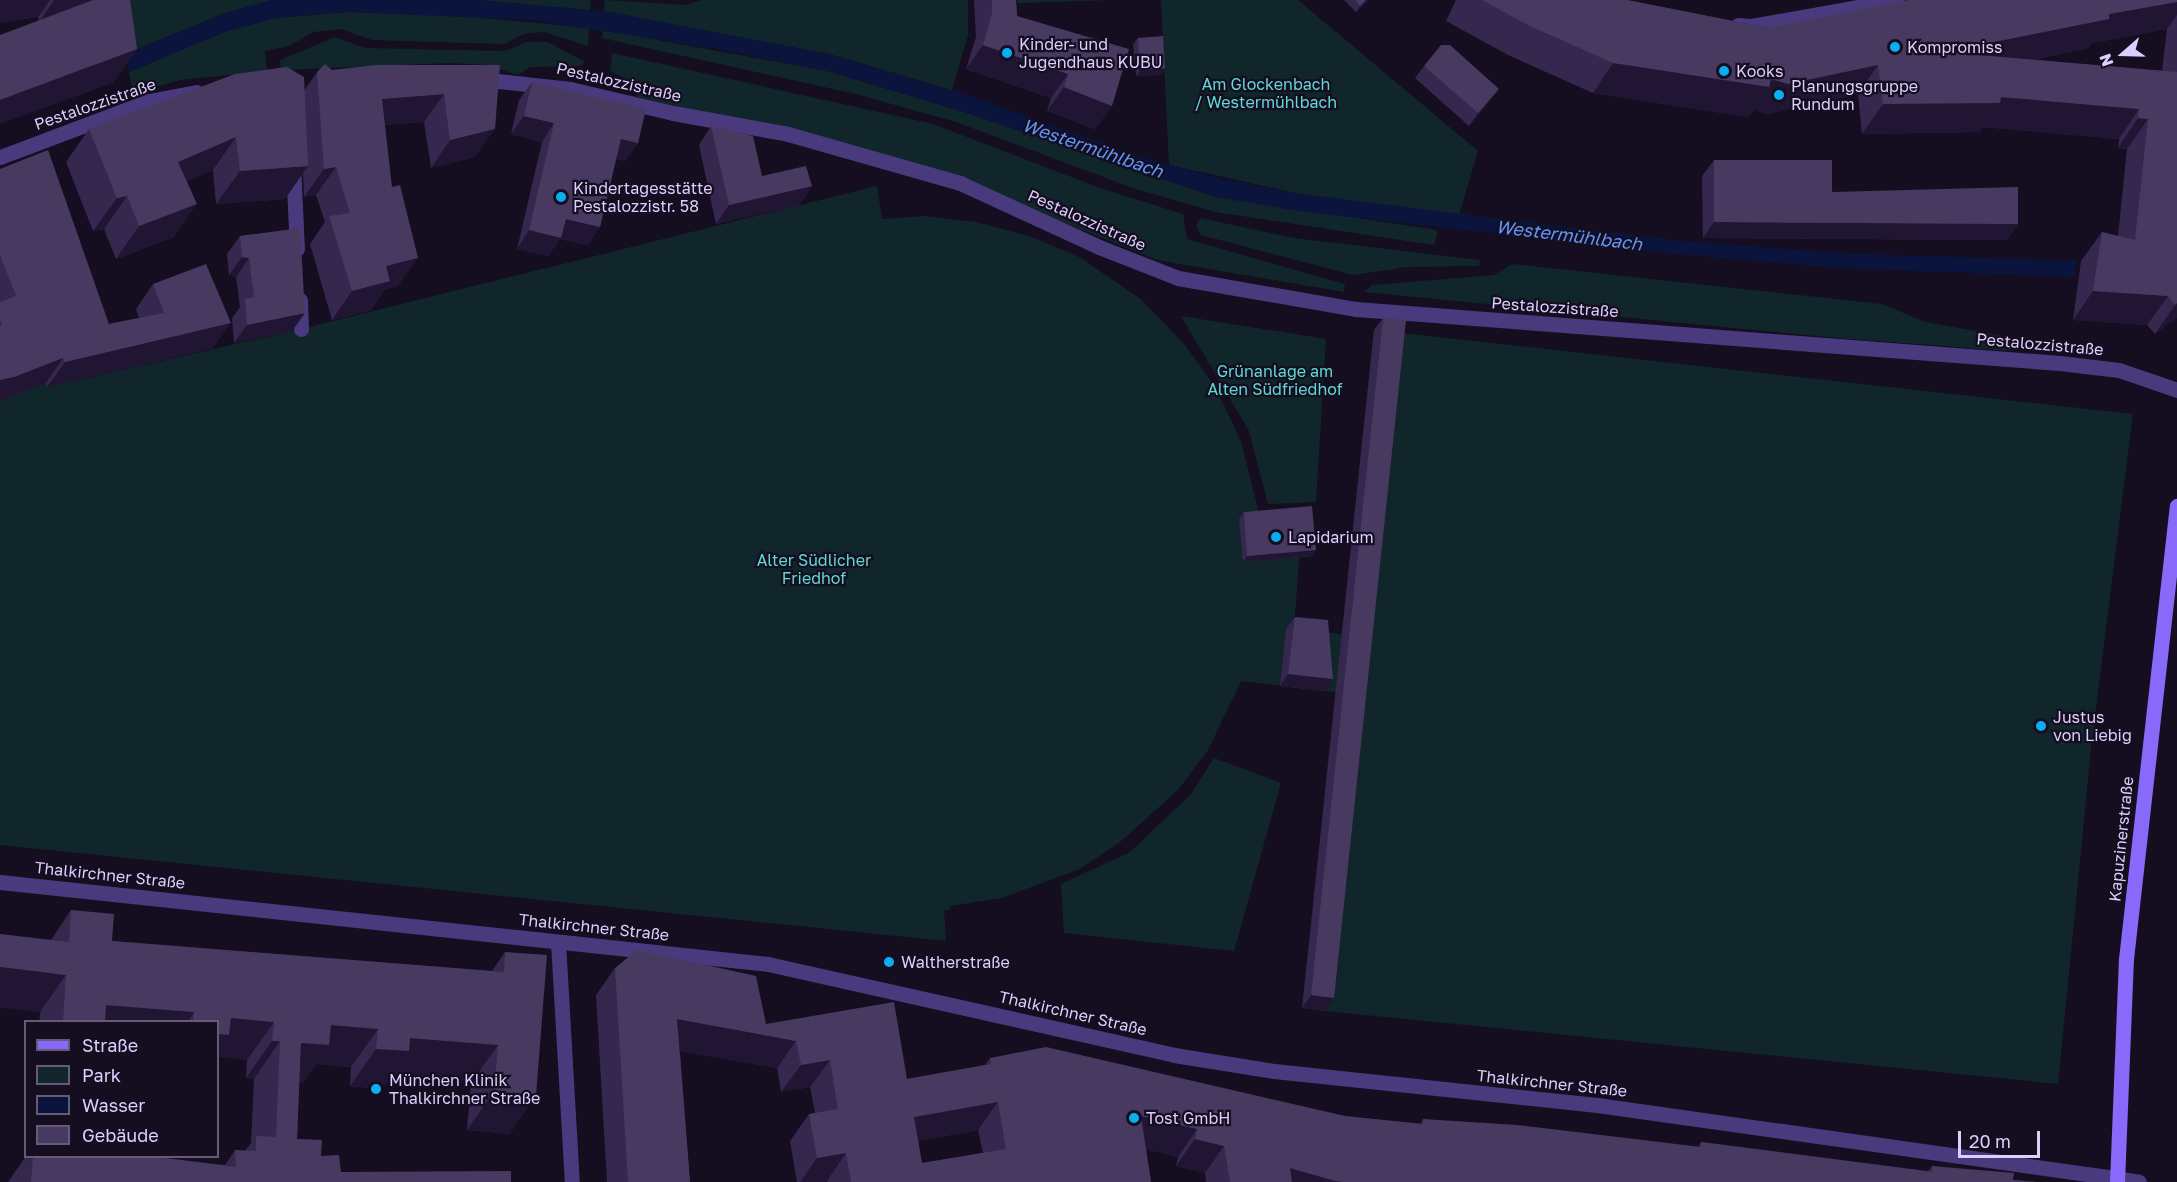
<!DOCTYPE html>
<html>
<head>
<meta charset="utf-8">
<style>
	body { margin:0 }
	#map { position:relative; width:2177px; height:1182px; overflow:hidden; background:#140e20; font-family:"Golos Text",sans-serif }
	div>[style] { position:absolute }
	.green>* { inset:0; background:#11262a }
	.water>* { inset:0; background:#0b143c }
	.service>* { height:15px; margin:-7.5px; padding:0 7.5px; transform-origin:7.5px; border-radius:7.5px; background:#493a7e }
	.minor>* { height:15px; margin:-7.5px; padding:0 7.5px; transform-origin:7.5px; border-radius:7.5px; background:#493a7e }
	.tertiary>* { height:15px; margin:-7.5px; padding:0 7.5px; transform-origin:7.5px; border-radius:7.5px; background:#493a7e }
	.secondary>* { height:15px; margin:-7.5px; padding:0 7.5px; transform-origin:7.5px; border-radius:7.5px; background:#8869fa }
	.wall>* { inset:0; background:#36274e }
	.shaded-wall>* { inset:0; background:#211534 }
	.building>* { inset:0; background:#483961 }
	.dots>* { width:16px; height:16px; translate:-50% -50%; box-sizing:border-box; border:3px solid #140e20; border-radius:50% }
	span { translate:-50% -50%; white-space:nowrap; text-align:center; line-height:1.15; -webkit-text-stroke:4.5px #140e20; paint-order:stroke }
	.poi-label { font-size:16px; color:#ddcffd }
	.left { translate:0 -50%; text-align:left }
	.street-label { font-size:16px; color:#ddcffd }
	.park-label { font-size:16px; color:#5edbd3 }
	.water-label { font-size:18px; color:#6096fa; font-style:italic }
	.legend { position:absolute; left:24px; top:1020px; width:195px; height:138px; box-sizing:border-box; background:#140e20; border:2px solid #645b78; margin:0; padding:8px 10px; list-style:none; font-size:18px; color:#ddcffd }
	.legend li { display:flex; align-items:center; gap:12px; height:30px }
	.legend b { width:30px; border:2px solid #645b78 }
	.north { position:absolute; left:2093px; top:24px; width:60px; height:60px; -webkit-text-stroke:4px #140e20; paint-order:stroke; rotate:250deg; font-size:16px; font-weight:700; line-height:24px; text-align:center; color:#ddcffd }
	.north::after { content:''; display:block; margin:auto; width:21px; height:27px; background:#ddcffd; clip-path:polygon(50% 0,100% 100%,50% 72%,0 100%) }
	.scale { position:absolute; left:1958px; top:1131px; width:82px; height:27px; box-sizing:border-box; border:3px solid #ddcffd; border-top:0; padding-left:8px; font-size:18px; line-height:21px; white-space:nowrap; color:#ddcffd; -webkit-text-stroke:4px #140e20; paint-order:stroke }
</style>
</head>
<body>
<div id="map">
	<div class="green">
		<i style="clip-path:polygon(117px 0,272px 0,222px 14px,126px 54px)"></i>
		<i style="clip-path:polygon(478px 0,591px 0,590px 10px)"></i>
		<i style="clip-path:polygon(605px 0,686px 5px,701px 0,968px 0,968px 35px,952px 90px,829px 54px,604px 12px)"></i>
		<i style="clip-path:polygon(1017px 0,1114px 0,1018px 3px)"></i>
		<i style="clip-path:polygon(1161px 0,1298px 0,1478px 151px,1459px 215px,1300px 194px,1169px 165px)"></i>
		<i style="clip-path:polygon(347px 12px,432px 13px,589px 28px,588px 46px,544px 32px,524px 34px,504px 44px,372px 40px,340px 29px,314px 32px,289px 46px,265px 51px,267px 71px,180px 80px,133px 94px,129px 72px,227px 31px,276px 18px)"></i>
		<i style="clip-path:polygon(603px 30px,827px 71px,961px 111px,1216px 197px,1437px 230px,1437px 235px,1434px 245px,1215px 212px,1133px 188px,956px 122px,856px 94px,602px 38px)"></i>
		<i style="clip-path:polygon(335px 37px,365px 48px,505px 51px,527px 42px,548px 42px,585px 62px,581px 66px,530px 67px,518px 75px,487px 65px,451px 63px,281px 70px,280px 60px)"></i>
		<i style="clip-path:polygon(612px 53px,933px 124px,1100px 188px,1183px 214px,1187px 239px,1345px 284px,1344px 292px,1157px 260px,1022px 206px,742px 122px,638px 97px,630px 81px,610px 71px)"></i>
		<i style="clip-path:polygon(877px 186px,882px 219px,924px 216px,976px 222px,1032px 237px,1079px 257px,1141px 299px,1185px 345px,1214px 385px,1241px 441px,1260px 517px,1308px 513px,1312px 556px,1299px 558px,1294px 630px,1342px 634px,1374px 330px,2133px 414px,2092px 739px,2058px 1084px,1325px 1011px,1335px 692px,1241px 681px,1208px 750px,1178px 790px,1120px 842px,1080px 869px,1002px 898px,950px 906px,950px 910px,944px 911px,946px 941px,0 845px,0 401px,3px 400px,0 392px,46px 383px,48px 387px,301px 329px)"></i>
		<i style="clip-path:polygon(1200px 218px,1294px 238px,1480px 260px,1479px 266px,1407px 267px,1353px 275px,1201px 235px,1196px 225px)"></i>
		<i style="clip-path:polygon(1512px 264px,1882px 304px,1925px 322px,2010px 337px,2010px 351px,1837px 338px,1364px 292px,1372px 285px,1494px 275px)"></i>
		<i style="clip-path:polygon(1181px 316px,1326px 339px,1316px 502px,1268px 504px,1249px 431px)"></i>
		<i style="clip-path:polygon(1214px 758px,1281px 783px,1234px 951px,1064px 933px,1061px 884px,1130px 852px,1190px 795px)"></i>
	</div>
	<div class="water">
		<i style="clip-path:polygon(272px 0,478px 0,610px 12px,829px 54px,965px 94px,1141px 157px,1218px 178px,1300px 194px,1684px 241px,1838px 253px,2076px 261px,2075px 277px,1838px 268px,1684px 255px,1298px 211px,1216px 197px,961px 111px,827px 71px,706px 47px,532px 20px,347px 12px,276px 18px,227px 31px,129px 72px,126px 54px,222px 14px)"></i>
	</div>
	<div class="service">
		<i style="left:293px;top:165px;width:84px;rotate:87.3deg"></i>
		<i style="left:300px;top:300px;width:29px;rotate:88deg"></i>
	</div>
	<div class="minor">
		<i style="left:1738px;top:25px;width:13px;rotate:4deg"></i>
		<i style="left:1751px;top:26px;width:148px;rotate:-10.1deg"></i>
		<i style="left:480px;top:79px;width:91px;rotate:6.3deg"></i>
		<i style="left:570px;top:89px;width:106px;rotate:13.1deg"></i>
		<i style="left:673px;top:113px;width:117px;rotate:10.3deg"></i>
		<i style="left:788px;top:134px;width:179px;rotate:15.9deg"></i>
		<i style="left:960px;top:183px;width:153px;rotate:24.7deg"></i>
		<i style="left:1099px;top:247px;width:85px;rotate:21.4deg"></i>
		<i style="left:1178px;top:278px;width:181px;rotate:9.9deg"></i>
		<i style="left:1356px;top:309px;width:706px;rotate:4.39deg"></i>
		<i style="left:2060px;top:363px;width:59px;rotate:6.8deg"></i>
		<i style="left:2119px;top:370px;width:61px;rotate:19deg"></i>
		<i style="left:0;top:157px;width:159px;rotate:-20.6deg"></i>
		<i style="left:149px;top:101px;width:48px;rotate:-10.8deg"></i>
		<i style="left:0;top:882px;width:772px;rotate:6.09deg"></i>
		<i style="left:768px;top:964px;width:416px;rotate:12.6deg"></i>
		<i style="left:1174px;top:1055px;width:101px;rotate:9.1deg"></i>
		<i style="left:1274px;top:1071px;width:325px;rotate:6deg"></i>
		<i style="left:1597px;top:1105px;width:523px;rotate:8.02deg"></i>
		<i style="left:558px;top:942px;width:240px;rotate:86.7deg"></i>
	</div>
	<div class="tertiary">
		<i style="left:2115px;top:1178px;width:24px;rotate:9deg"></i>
	</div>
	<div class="secondary">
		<i style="left:2117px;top:1182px;width:223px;rotate:-87.7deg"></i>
		<i style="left:2126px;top:959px;width:456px;rotate:-83.6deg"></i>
	</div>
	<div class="wall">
		<i style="clip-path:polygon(0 0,130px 0,137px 49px,113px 83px,39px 20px,38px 17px)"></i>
		<i style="clip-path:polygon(974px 0,1016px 0,1017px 16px,1112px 106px,1095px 129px,1047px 111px,1051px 98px,966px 69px,976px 37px)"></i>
		<i style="clip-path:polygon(1344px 0,1369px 0,1356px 12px)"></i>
		<i style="clip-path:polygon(evenodd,1456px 0,1627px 0,1769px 28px,2177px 0,2177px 317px,2155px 334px,2147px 325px,2073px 320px,2081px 261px,2102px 232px,2118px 236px,2127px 149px,2118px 148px,2119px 139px,1983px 127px,1979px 132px,1862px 134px,1858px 94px,1767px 114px,1754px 110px,1748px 117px,1593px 93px,1508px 55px,1446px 21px,1456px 0,2167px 29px,2162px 71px,2032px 60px,2088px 48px,2092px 43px,2167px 29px)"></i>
		<i style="clip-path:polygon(1138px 38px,1165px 68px,1161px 75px,1136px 76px,1133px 44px)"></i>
		<i style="clip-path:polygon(500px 65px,475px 157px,431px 168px,424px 122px,385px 125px,398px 286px,385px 289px,371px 310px,332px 320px,310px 244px,325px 222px,316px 195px,304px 197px,303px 173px,285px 199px,216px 204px,213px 170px,187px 181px,174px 237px,116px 259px,104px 229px,93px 231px,66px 162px,89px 129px,304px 91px,317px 72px,332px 70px)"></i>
		<i style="clip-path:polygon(1424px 66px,1490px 101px,1469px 126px,1415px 78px)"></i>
		<i style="clip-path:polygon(532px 82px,638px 143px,625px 161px,616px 159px,600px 227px,588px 245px,560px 239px,548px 256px,517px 249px,542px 142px,511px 134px,519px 100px)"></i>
		<i style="clip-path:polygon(711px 126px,762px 176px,812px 186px,799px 205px,716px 224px,699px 145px)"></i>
		<i style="clip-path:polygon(1714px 160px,1832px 192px,2018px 224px,2007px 240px,1703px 238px,1702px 176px)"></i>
		<i style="clip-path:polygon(0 169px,109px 324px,139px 318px,136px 309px,153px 284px,213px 348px,47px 387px,46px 383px,0 401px)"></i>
		<i style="clip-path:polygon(240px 236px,292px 331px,234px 343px,232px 318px,240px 307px,236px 277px,229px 275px,227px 254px)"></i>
		<i style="clip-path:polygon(1383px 318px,1325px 1011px,1302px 1008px,1374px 330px)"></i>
		<i style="clip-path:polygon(1244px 512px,1312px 556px,1243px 562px,1239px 519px)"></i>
		<i style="clip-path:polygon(1295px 617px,1333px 679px,1325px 691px,1280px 686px,1286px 629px)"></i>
		<i style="clip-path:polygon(71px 910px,112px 941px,492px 971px,505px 952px,510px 1134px,467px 1130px,471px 1083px,391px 1077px,382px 1089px,350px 1086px,351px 1067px,316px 1064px,303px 1083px,299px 1083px,297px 1139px,341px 1172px,511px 1182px,8px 1182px,26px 1156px,148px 1156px,225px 1165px,235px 1150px,245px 1151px,251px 1143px,254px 1079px,246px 1078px,247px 1060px,218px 1022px,39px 1022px,51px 940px)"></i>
		<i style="clip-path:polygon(evenodd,615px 968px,766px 1024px,907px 1079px,985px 1065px,990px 1058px,1345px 1116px,1420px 1124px,1423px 1119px,1698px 1147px,1701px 1142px,1928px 1171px,1932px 1166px,2013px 1180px,2037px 1182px,1206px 1182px,1205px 1173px,1176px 1166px,1178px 1157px,1146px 1149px,1151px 1182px,827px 1182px,827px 1181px,819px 1182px,797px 1182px,790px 1141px,809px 1114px,815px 1113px,810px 1087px,781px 1092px,777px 1068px,680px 1051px,690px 1182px,607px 1182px,596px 995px,615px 968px,978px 1130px,983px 1153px,922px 1163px,918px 1141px,978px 1130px)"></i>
	</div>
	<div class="shaded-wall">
		<i style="clip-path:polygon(0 0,50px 0,38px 17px,0 23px)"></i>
		<i style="clip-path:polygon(54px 0,112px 0,40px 21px)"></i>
		<i style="clip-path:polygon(1366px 0,1369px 0,1356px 12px,1360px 6px)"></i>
		<i style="clip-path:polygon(2177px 2px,2177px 15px,2167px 29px,2092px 43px,2088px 48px,1923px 82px,1944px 52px,2109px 14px)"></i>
		<i style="clip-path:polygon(983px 45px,1068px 74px,1051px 98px,966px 69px)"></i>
		<i style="clip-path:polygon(137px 49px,113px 83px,0 124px,0 100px)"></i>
		<i style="clip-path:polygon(1613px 63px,1771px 79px,1878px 65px,1858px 94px,1767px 114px,1754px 110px,1748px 117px,1593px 93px)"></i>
		<i style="clip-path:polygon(1165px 68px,1161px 75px,1136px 76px,1140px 70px)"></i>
		<i style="clip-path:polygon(1064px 87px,1112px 106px,1095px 129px,1047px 111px)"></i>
		<i style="clip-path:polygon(1499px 89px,1490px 101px,1469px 126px,1478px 113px)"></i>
		<i style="clip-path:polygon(444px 94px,424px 122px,363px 127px,382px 99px)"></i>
		<i style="clip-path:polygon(2001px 97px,2139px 109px,2119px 139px,1983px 127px,1979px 132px,1862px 134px,1883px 104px)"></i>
		<i style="clip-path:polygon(524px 116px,554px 123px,542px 142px,511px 134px)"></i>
		<i style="clip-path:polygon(2138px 118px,2148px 119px,2127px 149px,2118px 148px)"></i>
		<i style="clip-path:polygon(495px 129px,475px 157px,431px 168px,450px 140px)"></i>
		<i style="clip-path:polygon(236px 137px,213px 170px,155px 195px,178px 162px)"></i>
		<i style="clip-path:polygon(621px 139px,638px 143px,625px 161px,608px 157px)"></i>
		<i style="clip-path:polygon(308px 166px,285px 199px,216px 204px,240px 171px)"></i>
		<i style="clip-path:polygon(336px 167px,316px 195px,304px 197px,324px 169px)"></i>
		<i style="clip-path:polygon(812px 186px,799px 205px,716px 224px,729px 205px)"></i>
		<i style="clip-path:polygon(127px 196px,104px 229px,93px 231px,117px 198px)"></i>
		<i style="clip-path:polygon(197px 204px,174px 237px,116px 259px,139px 226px)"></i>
		<i style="clip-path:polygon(566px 219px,600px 227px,588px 245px,560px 239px,548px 256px,517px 249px,529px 230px)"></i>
		<i style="clip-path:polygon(1714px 222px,2018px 224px,2007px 240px,1703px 238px)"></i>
		<i style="clip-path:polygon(242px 257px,249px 258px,236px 277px,229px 275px)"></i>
		<i style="clip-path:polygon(418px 258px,398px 286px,385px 289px,371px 310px,332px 320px,352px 291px,386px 266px)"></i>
		<i style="clip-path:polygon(2093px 291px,2168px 296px,2147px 325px,2073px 320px)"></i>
		<i style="clip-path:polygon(2177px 303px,2177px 317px,2155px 334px,2175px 305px)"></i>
		<i style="clip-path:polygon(305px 313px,292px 331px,234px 343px,247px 325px)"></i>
		<i style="clip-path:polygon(231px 323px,213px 348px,47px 387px,65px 362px)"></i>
		<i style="clip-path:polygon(63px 358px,46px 383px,0 401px,0 380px)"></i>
		<i style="clip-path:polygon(1316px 550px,1312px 556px,1243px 562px,1247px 556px)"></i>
		<i style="clip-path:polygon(1288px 674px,1333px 679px,1325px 691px,1280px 686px)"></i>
		<i style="clip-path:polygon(0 967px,66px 975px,40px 1012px,0 1008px)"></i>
		<i style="clip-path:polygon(1311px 995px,1334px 998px,1325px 1011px,1302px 1008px)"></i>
		<i style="clip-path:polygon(106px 1005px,194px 1012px,188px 1022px,94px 1022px)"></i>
		<i style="clip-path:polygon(231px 1018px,274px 1022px,247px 1060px,218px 1057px,218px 1034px)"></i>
		<i style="clip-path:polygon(677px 1019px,796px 1041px,777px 1068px,658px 1047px)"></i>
		<i style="clip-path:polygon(331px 1025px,378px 1029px,351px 1067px,316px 1064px,303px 1083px,278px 1081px,301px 1043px)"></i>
		<i style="clip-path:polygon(410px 1038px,498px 1045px,471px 1083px,391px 1077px,382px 1089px,350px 1086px,376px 1049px)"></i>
		<i style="clip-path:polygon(272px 1041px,280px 1041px,254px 1079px,246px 1078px)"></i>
		<i style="clip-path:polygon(830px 1060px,810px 1087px,781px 1092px,801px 1065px)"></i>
		<i style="clip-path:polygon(494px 1092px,536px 1096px,510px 1134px,467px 1130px)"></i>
		<i style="clip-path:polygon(998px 1102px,978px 1130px,895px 1145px,914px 1117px)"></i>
		<i style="clip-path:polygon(1141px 1116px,1197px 1129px,1178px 1157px,1122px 1144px)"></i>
		<i style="clip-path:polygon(1195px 1139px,1224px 1146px,1205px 1173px,1176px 1166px)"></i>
		<i style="clip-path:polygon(846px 1153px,827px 1181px,819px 1182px,800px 1182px,817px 1158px)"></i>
		<i style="clip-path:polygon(1290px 1168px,1343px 1182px,1281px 1182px)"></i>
	</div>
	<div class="building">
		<i style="clip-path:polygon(93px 0,130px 0,137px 49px,0 100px,0 35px)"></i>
		<i style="clip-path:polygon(992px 0,1016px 0,1017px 16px,1129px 49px,1112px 106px,1064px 87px,1068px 74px,983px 45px,992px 13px)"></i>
		<i style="clip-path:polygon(1355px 0,1366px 0,1360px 6px)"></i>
		<i style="clip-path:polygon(1482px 0,1627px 0,1769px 28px,1908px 0,2177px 0,2177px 2px,2109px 14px,2109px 19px,1944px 52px,2177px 72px,2177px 303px,2175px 305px,2168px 296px,2093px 291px,2102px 232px,2135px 240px,2148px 119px,2138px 118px,2139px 109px,2001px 97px,2000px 103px,1883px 104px,1878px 65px,1788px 84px,1771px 79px,1769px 87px,1613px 63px,1528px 25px)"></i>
		<i style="clip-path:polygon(1163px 36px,1165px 68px,1140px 70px,1138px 38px)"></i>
		<i style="clip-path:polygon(1441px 45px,1450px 45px,1499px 89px,1478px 113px,1424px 66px)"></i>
		<i style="clip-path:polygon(325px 64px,332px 70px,376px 65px,500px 65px,495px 129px,450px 140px,444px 94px,382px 99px,392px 187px,400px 185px,418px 258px,386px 266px,390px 281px,352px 291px,329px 216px,350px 213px,336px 167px,324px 169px,317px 72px)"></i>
		<i style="clip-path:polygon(287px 67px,304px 77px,308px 166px,240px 171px,236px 137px,178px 162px,197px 204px,139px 226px,127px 196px,117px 198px,89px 129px,235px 74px)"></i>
		<i style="clip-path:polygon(532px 82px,646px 109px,638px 143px,621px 139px,600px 227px,566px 219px,561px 238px,529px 230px,554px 123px,524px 116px)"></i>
		<i style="clip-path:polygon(711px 126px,753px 136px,762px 176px,806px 166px,812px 186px,729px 205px)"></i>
		<i style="clip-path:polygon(48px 150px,109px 324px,164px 313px,153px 284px,206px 264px,231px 323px,65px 362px,63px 358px,14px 377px,0 380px,0 326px,2px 325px,0 319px,0 302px,16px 296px,0 255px,0 169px)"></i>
		<i style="clip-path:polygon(1714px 160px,1832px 160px,1832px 192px,2018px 187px,2018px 224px,1714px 222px)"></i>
		<i style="clip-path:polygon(300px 228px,305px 313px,247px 325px,245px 299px,254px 297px,249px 258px,242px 257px,240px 236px)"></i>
		<i style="clip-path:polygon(1383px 318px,1406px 320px,1334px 998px,1311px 995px)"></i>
		<i style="clip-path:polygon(1312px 506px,1316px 550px,1247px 556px,1244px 512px)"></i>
		<i style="clip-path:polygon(1295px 617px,1328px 620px,1333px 679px,1288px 674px)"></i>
		<i style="clip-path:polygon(71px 910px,114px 914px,112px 941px,504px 972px,505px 952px,547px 955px,536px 1096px,494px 1092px,498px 1045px,410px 1038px,409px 1051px,376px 1049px,378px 1029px,331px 1025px,329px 1045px,301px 1043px,297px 1139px,322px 1140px,321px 1156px,339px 1155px,341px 1172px,511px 1171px,511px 1182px,31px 1182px,33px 1156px,148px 1156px,236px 1167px,235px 1150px,256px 1151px,256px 1136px,276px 1137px,280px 1041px,272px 1041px,274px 1022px,231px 1018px,229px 1035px,218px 1034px,218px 1022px,193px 1022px,194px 1012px,106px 1005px,105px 1022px,63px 1022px,66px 975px,0 967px,0 934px,69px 942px)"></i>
		<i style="clip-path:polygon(evenodd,637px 950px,756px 976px,766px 1024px,894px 1002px,907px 1079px,991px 1064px,990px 1058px,1046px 1047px,1345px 1116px,1423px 1124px,1423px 1119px,1517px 1125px,1701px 1147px,1701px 1142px,1932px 1172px,1932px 1166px,2014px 1173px,2013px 1180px,2037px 1182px,1343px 1182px,1335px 1181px,1290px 1168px,1292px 1182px,1230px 1182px,1224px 1146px,1195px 1139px,1197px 1129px,1141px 1116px,1151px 1182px,851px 1182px,846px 1153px,817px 1158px,809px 1114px,838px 1109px,830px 1060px,801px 1065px,796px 1041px,677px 1019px,690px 1182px,628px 1182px,615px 968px,637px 950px,998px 1102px,1006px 1149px,922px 1163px,914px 1117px,998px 1102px)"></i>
	</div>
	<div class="dots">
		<i style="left:1895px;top:47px;background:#08aef0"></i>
		<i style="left:1007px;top:53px;background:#08aef0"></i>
		<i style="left:1724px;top:71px;background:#08aef0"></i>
		<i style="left:1779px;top:95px;background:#08aef0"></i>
		<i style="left:561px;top:197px;background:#08aef0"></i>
		<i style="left:1276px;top:537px;background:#08aef0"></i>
		<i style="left:2041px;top:726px;background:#08aef0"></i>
		<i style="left:889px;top:962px;background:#08aef0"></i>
		<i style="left:376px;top:1089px;background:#08aef0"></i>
		<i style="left:1134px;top:1118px;background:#08aef0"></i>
	</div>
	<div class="poi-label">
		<span class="left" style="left:1019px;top:53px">Kinder- und<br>Jugendhaus KUBU</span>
		<span class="left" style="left:1907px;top:47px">Kompromiss</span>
		<span class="left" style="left:1736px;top:71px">Kooks</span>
		<span class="left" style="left:1791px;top:95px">Planungsgruppe<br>Rundum</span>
		<span class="left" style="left:573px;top:197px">Kindertagesstätte<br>Pestalozzistr. 58</span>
		<span class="left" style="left:1288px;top:537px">Lapidarium</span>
		<span class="left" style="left:2053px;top:726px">Justus<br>von Liebig</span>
		<span class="left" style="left:901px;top:962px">Waltherstraße</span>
		<span class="left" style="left:389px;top:1089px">München Klinik<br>Thalkirchner Straße</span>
		<span class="left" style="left:1146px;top:1118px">Tost GmbH</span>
	</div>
	<div class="street-label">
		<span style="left:619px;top:82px;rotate:13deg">Pestalozzistraße</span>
		<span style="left:95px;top:104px;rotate:-19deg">Pestalozzistraße</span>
		<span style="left:1087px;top:220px;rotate:24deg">Pestalozzistraße</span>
		<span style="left:1555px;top:307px;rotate:4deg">Pestalozzistraße</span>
		<span style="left:2040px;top:344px;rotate:5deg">Pestalozzistraße</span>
		<span style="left:2121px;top:839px;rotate:-84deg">Kapuzinerstraße</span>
		<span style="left:110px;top:875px;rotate:6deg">Thalkirchner Straße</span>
		<span style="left:594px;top:927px;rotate:6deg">Thalkirchner Straße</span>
		<span style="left:1073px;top:1013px;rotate:13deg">Thalkirchner Straße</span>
		<span style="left:1552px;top:1083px;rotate:6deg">Thalkirchner Straße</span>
	</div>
	<div class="park-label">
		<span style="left:1266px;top:93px">Am Glockenbach<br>/ Westermühlbach</span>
		<span style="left:1275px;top:380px">Grünanlage am<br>Alten Südfriedhof</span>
		<span style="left:814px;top:569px">Alter Südlicher<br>Friedhof</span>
	</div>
	<div class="water-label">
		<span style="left:1093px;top:148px;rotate:19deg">Westermühlbach</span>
		<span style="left:1569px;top:235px;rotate:7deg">Westermühlbach</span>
	</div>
	<ul class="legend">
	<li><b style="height:8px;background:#8869fa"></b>Straße</li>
	<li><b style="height:16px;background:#11262a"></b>Park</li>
	<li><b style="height:16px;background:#0b143c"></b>Wasser</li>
	<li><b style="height:16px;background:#483961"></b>Gebäude</li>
	</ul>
	<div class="north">N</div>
	<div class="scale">20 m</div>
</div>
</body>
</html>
